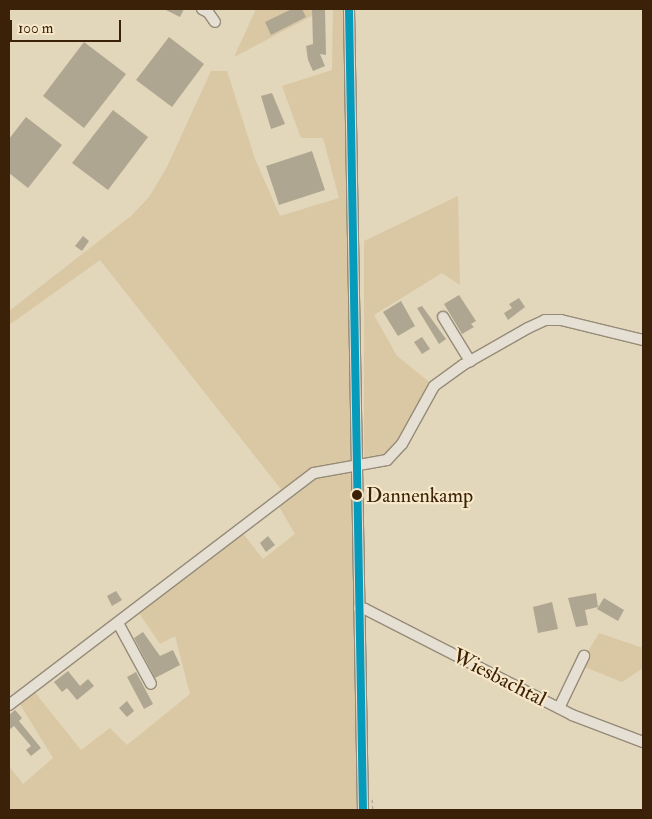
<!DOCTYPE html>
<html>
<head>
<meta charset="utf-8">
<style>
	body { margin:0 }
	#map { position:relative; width:652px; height:819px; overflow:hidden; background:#e2d6bb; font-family:"IM FELL Double Pica",serif }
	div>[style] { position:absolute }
	.green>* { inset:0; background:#d9c8a3 }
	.building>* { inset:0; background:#afa692 }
	.path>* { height:1px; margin-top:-0.5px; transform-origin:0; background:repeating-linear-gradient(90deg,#a69f92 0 4px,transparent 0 6.5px) }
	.roads { filter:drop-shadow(1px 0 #958b78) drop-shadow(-1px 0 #958b78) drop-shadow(0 1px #958b78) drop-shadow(0 -1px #958b78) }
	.minor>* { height:10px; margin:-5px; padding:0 5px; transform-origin:5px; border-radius:5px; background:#e6e0d4 }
	.bus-1>* { height:8px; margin:-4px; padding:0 4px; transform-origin:4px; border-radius:4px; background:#069bba }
	.dots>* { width:14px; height:14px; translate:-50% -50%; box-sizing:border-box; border:2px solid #f6e8c9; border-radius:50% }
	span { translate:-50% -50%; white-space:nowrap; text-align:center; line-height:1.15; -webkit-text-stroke:4.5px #f6e8c9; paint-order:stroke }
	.bus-label { font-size:20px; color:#3b2107 }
	.left { translate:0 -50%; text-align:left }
	.street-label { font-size:21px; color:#3b2107 }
	.frame { position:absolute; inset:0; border:10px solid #3b2107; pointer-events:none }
	.scale { position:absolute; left:10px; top:20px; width:111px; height:22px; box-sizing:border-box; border:2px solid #3b2107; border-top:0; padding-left:6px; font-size:15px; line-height:18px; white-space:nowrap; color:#3b2107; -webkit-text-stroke:4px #f6e8c9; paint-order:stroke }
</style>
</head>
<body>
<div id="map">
	<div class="green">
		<i style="clip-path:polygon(256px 9px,325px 9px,234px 57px)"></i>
		<i style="clip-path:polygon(333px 9px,344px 9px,363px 810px,9px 810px,9px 766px,23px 784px,53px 758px,18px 701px,33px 690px,81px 750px,110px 728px,127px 745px,190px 694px,175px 636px,160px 644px,137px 610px,241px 531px,263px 559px,295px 534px,277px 503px,284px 493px,100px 260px,9px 325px,9px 311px,131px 216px,149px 197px,167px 167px,211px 71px,227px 71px,255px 159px,280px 216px,339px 198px,323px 138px,301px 138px,282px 86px,332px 70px)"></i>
		<i style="clip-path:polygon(458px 196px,460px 285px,442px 273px,374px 315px,397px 356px,433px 385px,401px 443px,386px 459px,364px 465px,364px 241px)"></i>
		<i style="clip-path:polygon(599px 633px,643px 648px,643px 668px,622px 682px,582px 666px,581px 663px)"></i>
	</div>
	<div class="building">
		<i style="clip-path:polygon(164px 9px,184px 9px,180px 17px)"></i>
		<i style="clip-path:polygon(292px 9px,302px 9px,306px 17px,271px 35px,265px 22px)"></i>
		<i style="clip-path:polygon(312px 9px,325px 9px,326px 55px,320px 54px,325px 66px,313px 71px,308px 60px,306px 46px,313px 44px)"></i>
		<i style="clip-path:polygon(169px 37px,204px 64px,172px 107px,136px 80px)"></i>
		<i style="clip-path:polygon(84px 42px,126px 74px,84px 128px,43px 96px)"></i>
		<i style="clip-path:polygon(272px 93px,285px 124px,271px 129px,261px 96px)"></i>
		<i style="clip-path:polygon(113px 110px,148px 137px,108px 190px,72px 163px)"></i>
		<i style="clip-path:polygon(26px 117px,62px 145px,28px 188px,9px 173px,9px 139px)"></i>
		<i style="clip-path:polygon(312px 151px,325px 190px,279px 205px,266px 166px)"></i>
		<i style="clip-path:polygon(83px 236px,89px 241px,82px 251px,75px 246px)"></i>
		<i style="clip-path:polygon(459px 295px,476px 321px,471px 324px,474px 327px,462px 334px,444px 304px)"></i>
		<i style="clip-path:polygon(519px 298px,525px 307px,508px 320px,504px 313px,512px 308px,509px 304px)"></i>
		<i style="clip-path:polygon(401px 301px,415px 326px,398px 336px,383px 312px)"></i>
		<i style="clip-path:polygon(422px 306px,446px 339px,439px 344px,417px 308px)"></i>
		<i style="clip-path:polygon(422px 337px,430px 349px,422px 354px,414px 342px)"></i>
		<i style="clip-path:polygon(268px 536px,275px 545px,266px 552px,260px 543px)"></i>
		<i style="clip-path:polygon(116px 591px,122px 600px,112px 606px,107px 596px)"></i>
		<i style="clip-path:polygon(596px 593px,598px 607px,585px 610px,588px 625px,576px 627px,568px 598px)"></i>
		<i style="clip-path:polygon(604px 598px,624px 610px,618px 621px,597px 609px)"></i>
		<i style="clip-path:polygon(552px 602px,558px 629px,538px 633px,533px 607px)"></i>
		<i style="clip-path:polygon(143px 632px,160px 656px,173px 650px,180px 665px,155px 678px,134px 638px)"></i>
		<i style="clip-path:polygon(68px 671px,80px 686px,88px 679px,94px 686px,77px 700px,67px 688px,62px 692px,54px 682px)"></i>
		<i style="clip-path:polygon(136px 672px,153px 704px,144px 709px,127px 677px)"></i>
		<i style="clip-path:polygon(127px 701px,134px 711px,127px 717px,119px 708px)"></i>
		<i style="clip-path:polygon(15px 710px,22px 718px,19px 721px,41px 748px,31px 756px,26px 750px,31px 746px,14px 726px,9px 730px,9px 715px)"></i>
	</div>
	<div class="path">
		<i style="left:372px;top:799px;width:11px;rotate:85deg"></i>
	</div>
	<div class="roads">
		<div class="minor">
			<i style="left:202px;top:9px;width:7px;rotate:27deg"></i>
			<i style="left:208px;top:12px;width:12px;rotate:55deg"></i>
			<i style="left:349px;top:9px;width:801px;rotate:89deg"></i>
			<i style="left:443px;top:317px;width:52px;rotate:58.5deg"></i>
			<i style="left:359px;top:608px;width:6px;rotate:9deg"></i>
			<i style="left:365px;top:609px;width:233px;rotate:27.1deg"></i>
			<i style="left:572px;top:715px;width:76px;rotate:20.8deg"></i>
			<i style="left:118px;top:623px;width:69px;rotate:61.6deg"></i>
			<i style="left:9px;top:705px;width:383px;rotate:-37.3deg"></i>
			<i style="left:314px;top:473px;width:74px;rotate:-10.1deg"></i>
			<i style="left:387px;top:460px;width:22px;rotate:-47deg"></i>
			<i style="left:402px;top:444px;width:66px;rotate:-61.1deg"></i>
			<i style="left:434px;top:386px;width:36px;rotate:-36deg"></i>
			<i style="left:463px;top:365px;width:75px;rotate:-29.6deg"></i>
			<i style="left:528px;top:328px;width:19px;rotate:-25deg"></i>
			<i style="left:545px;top:320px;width:16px"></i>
			<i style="left:561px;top:320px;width:84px;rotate:13.7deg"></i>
			<i style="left:559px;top:708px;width:58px;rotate:-64.3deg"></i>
		</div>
	</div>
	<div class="bus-1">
		<i style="left:349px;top:9px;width:801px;rotate:89deg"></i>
	</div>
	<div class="dots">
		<i style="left:357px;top:495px;background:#3b2107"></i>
	</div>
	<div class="bus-label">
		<span class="left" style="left:366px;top:495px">Dannenkamp</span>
	</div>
	<div class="street-label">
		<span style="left:499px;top:678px;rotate:27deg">Wiesbachtal</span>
	</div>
	<div class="frame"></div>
	<div class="scale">100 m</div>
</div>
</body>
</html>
